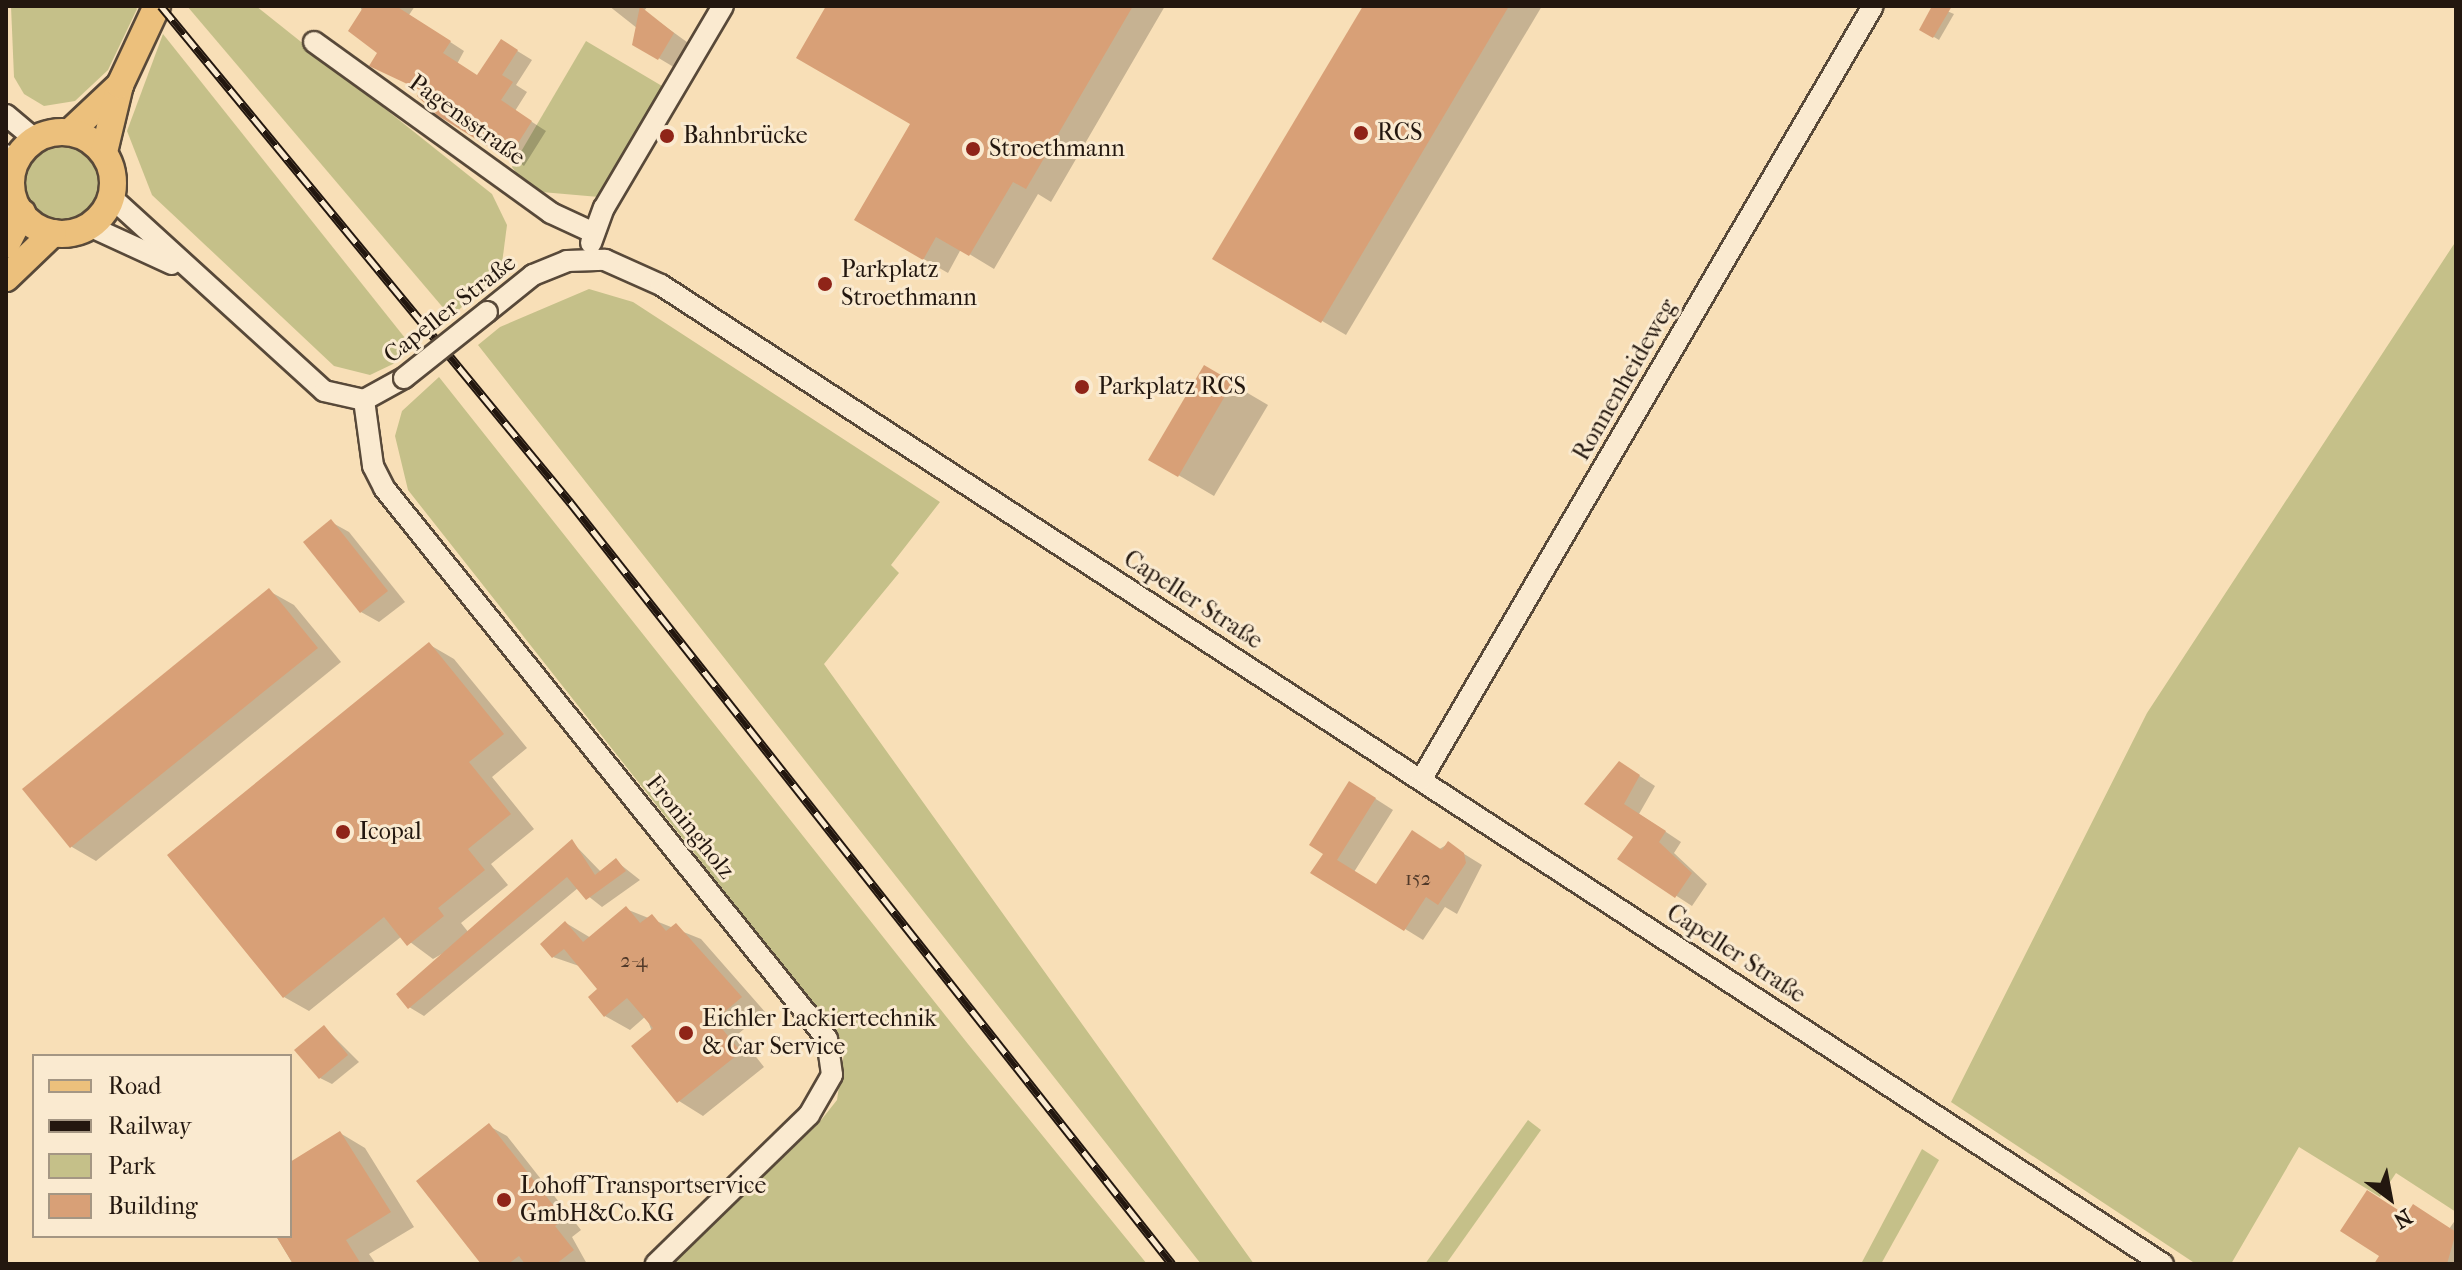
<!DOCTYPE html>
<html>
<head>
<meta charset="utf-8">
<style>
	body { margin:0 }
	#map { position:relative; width:2462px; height:1270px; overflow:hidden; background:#f8dfb7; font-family:"IM FELL French Canon",serif }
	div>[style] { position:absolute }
	.green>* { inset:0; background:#c5c089 }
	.round { border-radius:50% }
	.shadow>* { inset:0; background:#0003 }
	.building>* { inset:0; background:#d8a077 }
	.roads { filter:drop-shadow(2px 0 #584939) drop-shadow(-2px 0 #584939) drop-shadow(0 2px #584939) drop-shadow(0 -2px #584939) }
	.minor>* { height:20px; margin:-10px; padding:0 10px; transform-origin:10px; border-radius:10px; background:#faead0 }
	.major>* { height:26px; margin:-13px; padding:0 13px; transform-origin:13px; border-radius:13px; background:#ecc07c }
	.major>.ring { margin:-13px; padding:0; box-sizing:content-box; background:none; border:26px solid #ecc07c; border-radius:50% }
	.rail>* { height:9px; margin-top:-4.5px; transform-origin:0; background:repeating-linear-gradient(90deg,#faead0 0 18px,#23170f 0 36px); box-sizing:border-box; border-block:2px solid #23170f }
	.bridges { filter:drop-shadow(2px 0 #584939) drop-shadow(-2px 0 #584939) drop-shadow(0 2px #584939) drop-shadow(0 -2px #584939) }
	.minor-bridge>* { height:20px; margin:-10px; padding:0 10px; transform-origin:10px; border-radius:10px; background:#faead0 }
	.dots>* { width:22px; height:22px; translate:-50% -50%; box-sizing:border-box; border:4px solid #faead0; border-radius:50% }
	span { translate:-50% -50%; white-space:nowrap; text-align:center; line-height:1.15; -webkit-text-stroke:6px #faead0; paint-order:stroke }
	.number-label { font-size:20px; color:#503929 }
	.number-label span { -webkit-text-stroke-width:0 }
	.street-label { font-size:24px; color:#23170f }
	.poi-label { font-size:24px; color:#23170f }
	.left { translate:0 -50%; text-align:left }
	.frame { position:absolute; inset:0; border:8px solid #23170f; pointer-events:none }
	.legend { position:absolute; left:32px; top:1054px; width:260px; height:184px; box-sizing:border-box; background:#faead0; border:2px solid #a49683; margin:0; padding:10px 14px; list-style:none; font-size:24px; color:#23170f }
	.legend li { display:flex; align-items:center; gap:16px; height:40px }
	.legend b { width:40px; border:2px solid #a49683 }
	.north { position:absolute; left:2350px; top:1158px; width:80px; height:80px; -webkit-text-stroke:6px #faead0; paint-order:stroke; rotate:148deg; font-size:22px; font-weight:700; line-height:32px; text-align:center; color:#23170f }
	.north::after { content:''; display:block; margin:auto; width:28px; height:36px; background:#23170f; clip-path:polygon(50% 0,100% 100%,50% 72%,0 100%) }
</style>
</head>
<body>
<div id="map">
	<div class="green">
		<i style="clip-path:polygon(11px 6px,135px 6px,137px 9px,108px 70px,75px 101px,44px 106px,24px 94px,14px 77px)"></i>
		<i style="clip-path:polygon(187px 6px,256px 6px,492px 194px,507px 225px,501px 271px,451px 317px)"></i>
		<i style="clip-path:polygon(163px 34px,413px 348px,393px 364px,370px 375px,334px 366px,152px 195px,127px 131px)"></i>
		<i style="clip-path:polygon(586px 41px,662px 86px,599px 197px,530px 191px,512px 167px)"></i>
		<i class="round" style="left:25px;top:142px;width:80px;height:80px"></i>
		<i style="clip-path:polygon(2456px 241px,2456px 1212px,2396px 1173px,2380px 1197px,2299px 1147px,2231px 1264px,2196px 1264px,1951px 1102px,2147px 713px)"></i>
		<i style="clip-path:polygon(589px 289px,633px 302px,940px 502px,891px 565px,899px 573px,824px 664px,1254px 1264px,1201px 1264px,478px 345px,500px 327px)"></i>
		<i style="clip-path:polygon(439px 377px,968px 1044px,1147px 1264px,673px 1264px,818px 1124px,837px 1100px,844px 1053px,837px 1034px,408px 490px,395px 436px,402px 411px)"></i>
		<i style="clip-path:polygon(1528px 1120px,1541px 1130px,1446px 1264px,1425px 1264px)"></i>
		<i style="clip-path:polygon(1922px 1149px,1939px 1160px,1881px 1264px,1861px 1264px)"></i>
	</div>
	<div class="shadow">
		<i style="clip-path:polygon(360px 6px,415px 6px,409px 15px,464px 51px,457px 64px,478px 77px,501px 41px,532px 60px,516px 85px,527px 92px,515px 111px,546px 131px,524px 166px,423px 90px,372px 65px,380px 53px)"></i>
		<i style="clip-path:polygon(609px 6px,648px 6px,644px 11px,691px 45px,677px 69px,635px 44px,642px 32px)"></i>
		<i style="clip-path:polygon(829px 6px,1165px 6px,1051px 202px,1038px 194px,994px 269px,961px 249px,948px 273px,856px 220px,913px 124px)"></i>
		<i style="clip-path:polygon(1365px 6px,1542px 6px,1346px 335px,1215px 258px)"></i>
		<i style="clip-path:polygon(1935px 6px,1954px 14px,1939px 40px,1921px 29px)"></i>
		<i style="clip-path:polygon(1205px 368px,1268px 405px,1214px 496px,1151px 459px)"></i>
		<i style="clip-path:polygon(331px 522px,349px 532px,405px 602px,379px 622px,361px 612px)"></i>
		<i style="clip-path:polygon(269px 591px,294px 605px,341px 662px,96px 861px,72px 847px,25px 789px)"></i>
		<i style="clip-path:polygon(430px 645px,454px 659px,527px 748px,492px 777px,534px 829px,491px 864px,508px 885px,461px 923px,469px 933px,572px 842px,601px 872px,616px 861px,640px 880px,602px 907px,578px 888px,424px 1016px,409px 1007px,447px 951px,433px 959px,402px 936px,309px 1011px,284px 997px,170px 856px)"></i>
		<i style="clip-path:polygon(1635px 773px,1655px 786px,1639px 814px,1681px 842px,1674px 853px,1707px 884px,1692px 906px,1620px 859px,1636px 836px,1587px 804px)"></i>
		<i style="clip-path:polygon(1368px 794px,1393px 810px,1354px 872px,1377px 886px,1448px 844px,1482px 865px,1457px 914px,1445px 907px,1423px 940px,1313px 872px)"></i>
		<i style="clip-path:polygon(626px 909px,701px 939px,765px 1012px,738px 1034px,764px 1067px,703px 1116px,679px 1101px,646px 1016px,630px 1030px,605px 1016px,600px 990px,582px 967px,553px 957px,566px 923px,591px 938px)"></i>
		<i style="clip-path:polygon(324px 1027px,359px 1062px,332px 1084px,320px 1078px)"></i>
		<i style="clip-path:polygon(489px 1126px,507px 1136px,581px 1230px,572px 1237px,587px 1264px,484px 1264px)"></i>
		<i style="clip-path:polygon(340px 1133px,365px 1148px,414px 1227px,369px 1254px,376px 1264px,293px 1264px,276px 1236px,290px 1236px,290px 1165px)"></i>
		<i style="clip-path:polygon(2407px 1217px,2449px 1229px,2456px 1219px,2456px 1264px,2376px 1264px)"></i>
	</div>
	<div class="building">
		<i style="clip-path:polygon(364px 6px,396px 6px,451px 41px,443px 53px,477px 75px,501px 39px,518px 50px,502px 75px,513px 82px,501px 100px,532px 121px,508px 159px,437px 115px,417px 96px,420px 90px,369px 66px,377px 53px,348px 31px)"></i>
		<i style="clip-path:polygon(640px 6px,674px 33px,658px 60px,632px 45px)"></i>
		<i style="clip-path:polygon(826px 6px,1133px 6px,1026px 189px,1013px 182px,969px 256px,936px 237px,923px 260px,854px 220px,910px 124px,796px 58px)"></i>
		<i style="clip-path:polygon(1363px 6px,1509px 6px,1321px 323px,1212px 259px)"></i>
		<i style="clip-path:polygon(1932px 6px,1952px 6px,1933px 38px,1919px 30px)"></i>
		<i style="clip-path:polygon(1204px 365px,1233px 382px,1178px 477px,1148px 460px)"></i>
		<i style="clip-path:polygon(331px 519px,388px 591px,360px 613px,303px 542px)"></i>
		<i style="clip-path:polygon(269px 588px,318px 648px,70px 848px,22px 789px)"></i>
		<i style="clip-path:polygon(429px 642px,504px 734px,469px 762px,511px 814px,468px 849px,485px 870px,438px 908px,444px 916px,407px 946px,384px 917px,283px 998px,167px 855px)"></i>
		<i style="clip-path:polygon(1619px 761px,1640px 775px,1624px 804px,1666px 831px,1659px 842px,1692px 873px,1675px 898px,1617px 859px,1633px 837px,1584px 804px)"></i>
		<i style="clip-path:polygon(1349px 781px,1376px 798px,1337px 860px,1376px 884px,1412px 830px,1442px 850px,1448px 841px,1464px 853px,1466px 863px,1438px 905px,1426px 897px,1404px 931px,1310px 873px,1323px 854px,1309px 845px)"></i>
		<i style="clip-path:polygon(572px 839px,595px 875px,616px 858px,626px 871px,586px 900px,567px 877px,408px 1009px,396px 994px)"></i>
		<i style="clip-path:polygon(626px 906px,640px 923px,652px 914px,666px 931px,676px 923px,742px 997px,715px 1020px,741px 1052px,677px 1103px,631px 1046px,653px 1028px,627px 998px,604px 1017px,588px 997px,597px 989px,564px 949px,552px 958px,540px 944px,565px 921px,583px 942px)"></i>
		<i style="clip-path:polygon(324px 1025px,348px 1055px,319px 1079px,294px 1050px)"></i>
		<i style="clip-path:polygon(489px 1123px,564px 1219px,555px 1226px,574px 1250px,556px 1264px,525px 1264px,519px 1256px,508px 1264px,481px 1264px,416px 1181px)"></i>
		<i style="clip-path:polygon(340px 1131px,391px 1212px,346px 1240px,361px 1264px,293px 1264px,276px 1236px,290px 1236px,290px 1162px)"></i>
		<i style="clip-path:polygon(2367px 1190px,2406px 1215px,2413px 1204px,2456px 1232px,2447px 1264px,2374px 1264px,2379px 1256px,2340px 1231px)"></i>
	</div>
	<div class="roads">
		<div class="minor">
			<i style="left:314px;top:42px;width:292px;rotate:35.8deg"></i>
			<i style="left:551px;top:213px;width:47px;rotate:24.9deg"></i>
			<i style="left:6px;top:115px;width:38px;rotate:40deg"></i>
			<i style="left:6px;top:155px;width:16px;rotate:63deg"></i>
			<i style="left:111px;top:197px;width:288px;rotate:42.3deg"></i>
			<i style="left:324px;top:391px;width:41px;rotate:12.7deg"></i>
			<i style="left:364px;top:400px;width:46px;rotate:-28.8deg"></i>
			<i style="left:89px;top:226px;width:91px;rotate:24.6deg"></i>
			<i style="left:591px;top:243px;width:37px;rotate:-70deg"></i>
			<i style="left:604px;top:208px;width:234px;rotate:-59.5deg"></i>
			<i style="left:487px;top:312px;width:59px;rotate:-38.8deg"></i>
			<i style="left:533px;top:275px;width:37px;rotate:-22deg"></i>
			<i style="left:567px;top:261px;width:38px;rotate:-2deg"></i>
			<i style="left:605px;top:260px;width:61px;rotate:24.1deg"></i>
			<i style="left:661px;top:285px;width:1793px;rotate:33.1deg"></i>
			<i style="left:364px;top:400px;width:67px;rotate:82.2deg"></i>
			<i style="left:373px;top:466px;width:25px;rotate:63deg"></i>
			<i style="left:384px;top:488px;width:707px;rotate:51.2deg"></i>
			<i style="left:827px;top:1039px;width:36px;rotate:82deg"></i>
			<i style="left:832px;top:1075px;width:46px;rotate:119.9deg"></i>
			<i style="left:809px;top:1115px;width:214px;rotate:135.8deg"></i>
			<i style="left:1421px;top:780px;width:896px;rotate:-59.72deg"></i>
		</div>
		<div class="major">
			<i style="left:70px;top:132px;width:69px;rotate:-43.2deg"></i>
			<i class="ring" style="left:11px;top:132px;width:76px;height:76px"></i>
			<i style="left:104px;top:152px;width:69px;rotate:-76.6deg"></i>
			<i style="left:120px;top:85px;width:87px;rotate:-64.9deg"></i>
			<i style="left:6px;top:245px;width:36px;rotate:-63deg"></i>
			<i style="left:6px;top:278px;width:65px;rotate:-43.8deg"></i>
		</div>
	</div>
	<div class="rail">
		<i style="left:161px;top:6px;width:643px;rotate:50.49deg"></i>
		<i style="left:570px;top:502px;width:971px;rotate:51.69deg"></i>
	</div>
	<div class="bridges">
		<div class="minor-bridge">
			<i style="left:404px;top:378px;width:106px;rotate:-38.5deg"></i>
		</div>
	</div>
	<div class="dots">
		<i style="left:1361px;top:133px;background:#8f2418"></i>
		<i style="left:667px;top:136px;background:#8f2418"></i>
		<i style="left:973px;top:149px;background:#8f2418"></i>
		<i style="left:825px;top:284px;background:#8f2418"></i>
		<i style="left:1082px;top:387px;background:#8f2418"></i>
		<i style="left:343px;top:832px;background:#8f2418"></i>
		<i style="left:686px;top:1033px;background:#8f2418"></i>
		<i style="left:504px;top:1200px;background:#8f2418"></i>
	</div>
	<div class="number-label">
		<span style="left:1418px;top:878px">152</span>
		<span style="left:634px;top:960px">2-4</span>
	</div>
	<div class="street-label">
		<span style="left:467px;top:120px;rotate:36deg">Pagensstraße</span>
		<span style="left:450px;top:309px;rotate:-38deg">Capeller Straße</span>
		<span style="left:1625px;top:380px;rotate:-60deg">Ronnenheideweg</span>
		<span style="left:1193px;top:600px;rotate:33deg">Capeller Straße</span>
		<span style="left:690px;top:827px;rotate:51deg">Froningholz</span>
		<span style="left:1736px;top:954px;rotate:33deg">Capeller Straße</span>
	</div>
	<div class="poi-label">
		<span class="left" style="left:1377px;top:133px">RCS</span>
		<span class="left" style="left:683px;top:136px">Bahnbrücke</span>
		<span class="left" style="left:989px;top:149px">Stroethmann</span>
		<span class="left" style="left:841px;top:284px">Parkplatz<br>Stroethmann</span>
		<span class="left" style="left:1098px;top:387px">Parkplatz RCS</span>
		<span class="left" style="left:359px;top:832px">Icopal</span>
		<span class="left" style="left:702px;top:1033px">Eichler Lackiertechnik<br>&amp; Car Service</span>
		<span class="left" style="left:520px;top:1200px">Lohoff Transportservice<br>GmbH&amp;Co.KG</span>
	</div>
	<div class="frame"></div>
	<ul class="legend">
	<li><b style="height:10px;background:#ecc07c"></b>Road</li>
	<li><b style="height:10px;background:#23170f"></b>Railway</li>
	<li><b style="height:22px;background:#c5c089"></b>Park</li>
	<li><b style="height:22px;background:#d8a077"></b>Building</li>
	</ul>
	<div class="north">N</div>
</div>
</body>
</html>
